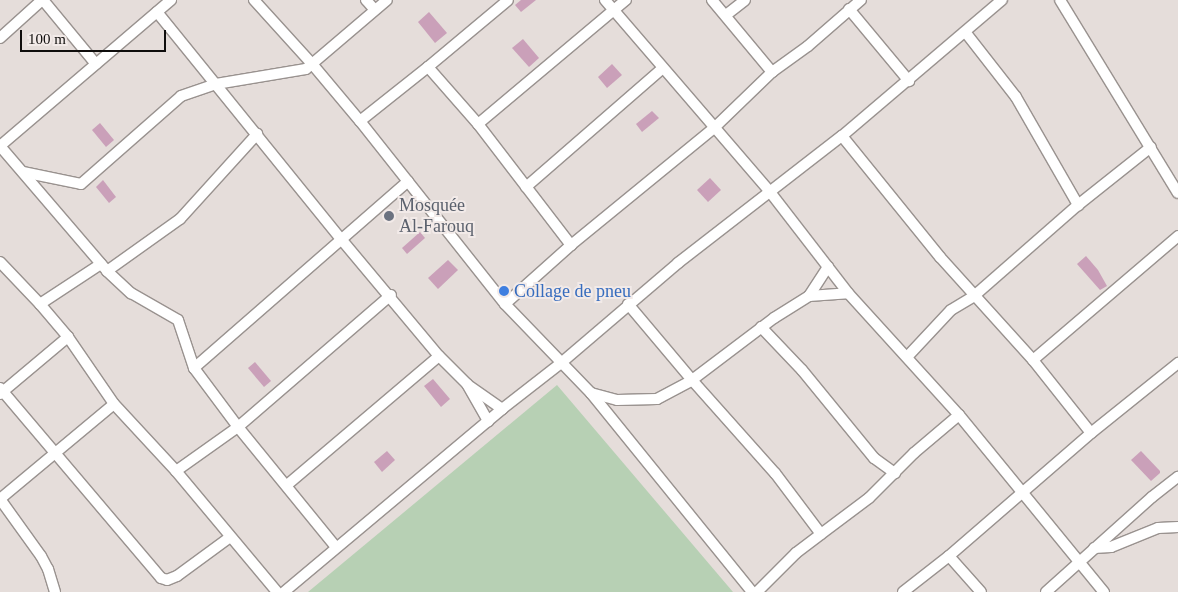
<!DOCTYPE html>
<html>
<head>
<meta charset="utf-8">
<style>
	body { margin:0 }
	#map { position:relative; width:1178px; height:592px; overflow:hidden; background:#e5ddda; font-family:Georgia,serif }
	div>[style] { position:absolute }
	.green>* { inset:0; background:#b7d0b4 }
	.building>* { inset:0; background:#caa0b9 }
	.roads { filter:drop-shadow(1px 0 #99928f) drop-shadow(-1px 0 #99928f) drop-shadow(0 1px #99928f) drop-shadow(0 -1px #99928f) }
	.minor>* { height:10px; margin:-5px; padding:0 5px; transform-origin:5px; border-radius:5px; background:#fff }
	.dots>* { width:14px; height:14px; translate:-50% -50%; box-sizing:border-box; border:2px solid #f2eae8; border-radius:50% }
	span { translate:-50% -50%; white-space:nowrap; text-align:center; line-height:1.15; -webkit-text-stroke:4px #f2eae8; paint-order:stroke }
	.worship-label { font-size:18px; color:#5b616d }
	.left { translate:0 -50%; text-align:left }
	.shop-label { font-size:18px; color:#366cbe }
	.scale { position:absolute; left:20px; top:30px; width:146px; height:22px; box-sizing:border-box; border:2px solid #0f0d0c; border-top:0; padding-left:6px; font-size:15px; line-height:18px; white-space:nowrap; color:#0f0d0c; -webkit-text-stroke:4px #f2eae8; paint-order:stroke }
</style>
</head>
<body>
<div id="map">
	<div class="green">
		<i style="clip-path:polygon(557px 385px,733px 592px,308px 592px)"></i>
	</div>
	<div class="building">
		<i style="clip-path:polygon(521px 0,536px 0,521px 12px,515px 5px)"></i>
		<i style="clip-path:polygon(429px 12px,447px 33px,435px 43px,418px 22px)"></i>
		<i style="clip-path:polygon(523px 39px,539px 58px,529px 67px,512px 48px)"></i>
		<i style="clip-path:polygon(612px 64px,622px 75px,607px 88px,598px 77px)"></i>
		<i style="clip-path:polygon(652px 111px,659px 118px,642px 132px,636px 124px)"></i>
		<i style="clip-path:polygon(100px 123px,114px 140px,106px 147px,92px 130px)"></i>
		<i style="clip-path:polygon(710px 178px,721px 190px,708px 202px,697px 190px)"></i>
		<i style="clip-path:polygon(103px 180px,116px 197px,109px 203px,96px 187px)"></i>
		<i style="clip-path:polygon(420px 232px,425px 238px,407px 254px,402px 248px)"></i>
		<i style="clip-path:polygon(1086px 256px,1098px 270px,1107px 286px,1100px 290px,1077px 264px)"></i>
		<i style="clip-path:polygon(448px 260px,458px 270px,438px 289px,428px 278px)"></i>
		<i style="clip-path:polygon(255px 362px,271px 381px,264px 387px,248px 368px)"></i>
		<i style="clip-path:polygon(433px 379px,450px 399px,441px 407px,424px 386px)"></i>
		<i style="clip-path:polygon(387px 451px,395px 460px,382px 472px,374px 462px)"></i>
		<i style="clip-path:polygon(1141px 451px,1160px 471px,1160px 473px,1151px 481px,1131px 460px)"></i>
	</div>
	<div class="roads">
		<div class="minor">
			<i style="left:43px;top:0;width:83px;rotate:50.4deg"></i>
			<i style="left:254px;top:0;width:88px;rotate:47.8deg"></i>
			<i style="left:313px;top:65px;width:73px;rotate:50deg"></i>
			<i style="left:360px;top:121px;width:233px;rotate:51.6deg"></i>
			<i style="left:505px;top:304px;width:124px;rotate:46deg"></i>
			<i style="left:591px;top:393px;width:256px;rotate:51deg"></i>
			<i style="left:366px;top:0;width:13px;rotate:48deg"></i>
			<i style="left:605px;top:0;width:253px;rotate:49.3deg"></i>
			<i style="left:770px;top:192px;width:128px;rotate:52.3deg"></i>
			<i style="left:848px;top:293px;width:165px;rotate:47.7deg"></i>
			<i style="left:959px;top:415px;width:229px;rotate:50.7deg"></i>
			<i style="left:712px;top:0;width:94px;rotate:50.2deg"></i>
			<i style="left:1060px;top:0;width:226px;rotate:58.6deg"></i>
			<i style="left:849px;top:9px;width:94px;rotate:50.2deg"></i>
			<i style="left:157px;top:12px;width:292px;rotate:51deg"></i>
			<i style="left:341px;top:239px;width:153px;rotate:50.1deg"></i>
			<i style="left:439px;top:356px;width:40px;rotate:45deg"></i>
			<i style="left:467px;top:384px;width:43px;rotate:60.4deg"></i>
			<i style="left:726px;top:15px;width:24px;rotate:-38deg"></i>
			<i style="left:966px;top:33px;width:81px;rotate:52deg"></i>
			<i style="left:1016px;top:97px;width:125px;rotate:60.1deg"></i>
			<i style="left:0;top:38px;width:57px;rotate:-42.1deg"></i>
			<i style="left:428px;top:67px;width:76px;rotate:48.7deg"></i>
			<i style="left:478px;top:124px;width:153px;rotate:52.5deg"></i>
			<i style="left:360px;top:121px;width:87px;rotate:-38.5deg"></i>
			<i style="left:428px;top:67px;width:104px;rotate:-39.9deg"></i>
			<i style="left:478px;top:124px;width:193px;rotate:-40deg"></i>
			<i style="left:842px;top:136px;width:156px;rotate:51deg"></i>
			<i style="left:940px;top:257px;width:139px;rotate:47.9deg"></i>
			<i style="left:1033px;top:360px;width:93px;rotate:51.5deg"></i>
			<i style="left:0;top:146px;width:165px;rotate:49.4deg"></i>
			<i style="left:107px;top:271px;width:33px;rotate:43deg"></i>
			<i style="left:131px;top:293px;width:54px;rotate:29.9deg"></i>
			<i style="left:178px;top:320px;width:51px;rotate:71.6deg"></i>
			<i style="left:194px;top:368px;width:74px;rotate:53.3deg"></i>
			<i style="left:238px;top:427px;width:155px;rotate:50.8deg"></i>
			<i style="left:0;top:146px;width:225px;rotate:-40.5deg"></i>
			<i style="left:23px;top:172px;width:59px;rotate:11.7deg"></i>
			<i style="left:81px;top:184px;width:133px;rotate:-41.3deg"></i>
			<i style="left:181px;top:96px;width:37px;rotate:-19deg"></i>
			<i style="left:216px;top:84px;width:91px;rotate:-9.5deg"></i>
			<i style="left:306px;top:69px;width:106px;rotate:-40.4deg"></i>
			<i style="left:526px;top:187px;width:181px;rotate:-41deg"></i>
			<i style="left:0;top:262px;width:58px;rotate:46.4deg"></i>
			<i style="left:40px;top:304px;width:43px;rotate:49.7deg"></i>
			<i style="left:68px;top:337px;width:81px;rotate:55.5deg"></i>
			<i style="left:114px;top:404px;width:91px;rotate:47.2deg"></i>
			<i style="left:176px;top:471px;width:158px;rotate:50.1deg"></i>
			<i style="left:107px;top:271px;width:90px;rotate:-35.5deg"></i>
			<i style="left:180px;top:219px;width:115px;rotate:-47.8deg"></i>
			<i style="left:809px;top:296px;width:35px;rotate:-57deg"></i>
			<i style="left:40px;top:304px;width:73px;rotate:-33.3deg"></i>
			<i style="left:505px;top:304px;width:89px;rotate:-41.8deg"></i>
			<i style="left:571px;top:245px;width:185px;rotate:-39.3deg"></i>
			<i style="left:714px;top:128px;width:81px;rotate:-44deg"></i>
			<i style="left:772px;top:72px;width:44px;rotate:-35.8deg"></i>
			<i style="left:808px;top:46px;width:70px;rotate:-41deg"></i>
			<i style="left:628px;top:304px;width:99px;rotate:49.9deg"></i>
			<i style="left:692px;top:380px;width:125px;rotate:48.3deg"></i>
			<i style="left:775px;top:473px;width:76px;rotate:53deg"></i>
			<i style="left:821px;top:534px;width:60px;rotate:-36.9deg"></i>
			<i style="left:869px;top:498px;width:64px;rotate:-45deg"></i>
			<i style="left:914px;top:453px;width:59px;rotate:-40.2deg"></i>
			<i style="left:761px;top:327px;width:59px;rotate:46.4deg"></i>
			<i style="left:802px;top:370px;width:114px;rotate:50.7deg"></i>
			<i style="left:874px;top:458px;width:26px;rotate:36deg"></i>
			<i style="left:907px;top:357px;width:64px;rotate:-46.9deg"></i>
			<i style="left:951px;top:310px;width:27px;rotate:-31deg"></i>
			<i style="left:974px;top:296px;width:138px;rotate:-41.2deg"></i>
			<i style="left:1078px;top:205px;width:93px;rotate:-38.5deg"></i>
			<i style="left:1033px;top:360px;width:191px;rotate:-40.5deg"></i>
			<i style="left:194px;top:368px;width:284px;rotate:-41.1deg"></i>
			<i style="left:468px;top:385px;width:42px;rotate:35.2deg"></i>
			<i style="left:0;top:388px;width:249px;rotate:49.7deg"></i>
			<i style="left:161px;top:578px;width:6px;rotate:18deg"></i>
			<i style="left:167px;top:580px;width:11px;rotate:-22deg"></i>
			<i style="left:177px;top:576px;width:66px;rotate:-36.3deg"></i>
			<i style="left:591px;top:393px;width:27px;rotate:15deg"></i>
			<i style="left:617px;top:400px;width:40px;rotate:-1.4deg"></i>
			<i style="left:657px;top:399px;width:40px;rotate:-28deg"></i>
			<i style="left:692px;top:380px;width:103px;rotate:-37.1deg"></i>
			<i style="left:774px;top:318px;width:41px;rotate:-32.2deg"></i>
			<i style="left:809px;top:296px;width:39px;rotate:-4deg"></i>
			<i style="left:0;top:394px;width:89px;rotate:-40deg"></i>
			<i style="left:176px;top:471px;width:76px;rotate:-35.4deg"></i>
			<i style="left:238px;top:427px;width:202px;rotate:-40.8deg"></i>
			<i style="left:287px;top:485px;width:199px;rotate:-40.3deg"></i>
			<i style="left:0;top:499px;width:148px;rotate:-39.8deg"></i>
			<i style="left:0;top:499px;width:70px;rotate:54.3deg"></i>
			<i style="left:41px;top:556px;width:15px;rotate:62deg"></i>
			<i style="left:48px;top:569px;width:24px;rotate:73deg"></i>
			<i style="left:1094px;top:548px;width:17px;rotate:-3deg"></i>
			<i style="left:1111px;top:547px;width:51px;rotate:-22deg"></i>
			<i style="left:1158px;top:528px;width:20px;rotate:-3deg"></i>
			<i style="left:949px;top:556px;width:48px;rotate:48.4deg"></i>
			<i style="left:284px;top:592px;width:285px;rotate:-40deg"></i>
			<i style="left:502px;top:409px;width:75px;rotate:-37.9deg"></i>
			<i style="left:561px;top:363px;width:154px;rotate:-40.5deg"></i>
			<i style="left:678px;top:263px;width:207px;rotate:-37.8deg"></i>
			<i style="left:842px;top:136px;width:210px;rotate:-40.4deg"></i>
			<i style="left:757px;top:592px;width:55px;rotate:-45deg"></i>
			<i style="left:796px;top:553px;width:31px;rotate:-37deg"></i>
			<i style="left:903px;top:592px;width:58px;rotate:-38deg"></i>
			<i style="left:949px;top:556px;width:188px;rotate:-40.9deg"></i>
			<i style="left:1091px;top:433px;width:112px;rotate:-38.8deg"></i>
			<i style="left:1046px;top:592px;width:142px;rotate:-41.9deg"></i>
			<i style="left:1152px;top:497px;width:33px;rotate:-38deg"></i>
		</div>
	</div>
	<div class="dots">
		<i style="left:389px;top:216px;background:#6b7280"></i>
		<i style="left:504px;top:291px;background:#3f7fe0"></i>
	</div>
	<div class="worship-label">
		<span class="left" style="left:399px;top:216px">Mosquée<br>Al-Farouq</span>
	</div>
	<div class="shop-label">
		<span class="left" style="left:514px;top:291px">Collage de pneu</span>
	</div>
	<div class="scale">100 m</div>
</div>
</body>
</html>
